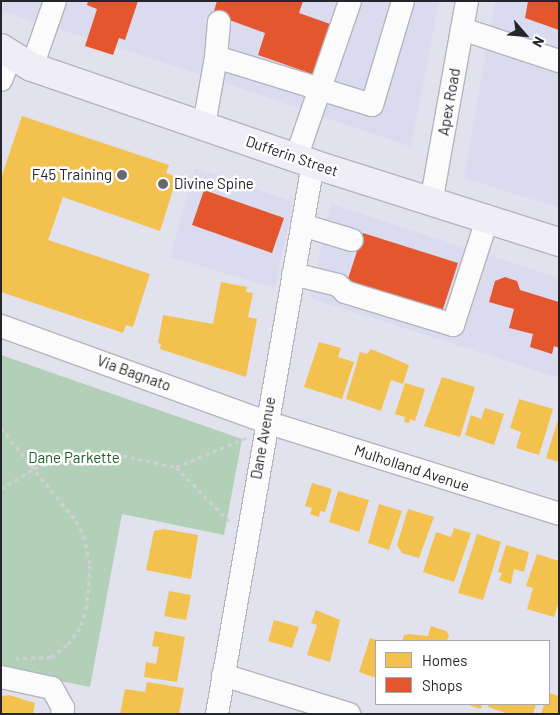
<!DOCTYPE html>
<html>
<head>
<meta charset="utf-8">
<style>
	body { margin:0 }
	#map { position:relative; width:560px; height:715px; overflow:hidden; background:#e2e2ee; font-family:Barlow,sans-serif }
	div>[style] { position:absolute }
	.built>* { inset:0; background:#dbdbf0 }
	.green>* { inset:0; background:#b2d0b8 }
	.homes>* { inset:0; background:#f2c14e }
	.shops>* { inset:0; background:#e4572e }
	.path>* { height:3px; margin-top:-1.5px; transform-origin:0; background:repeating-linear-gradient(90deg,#d0d0d4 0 4px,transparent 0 8px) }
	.roads { filter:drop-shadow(1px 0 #b4b4be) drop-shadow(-1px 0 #b4b4be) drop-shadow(0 1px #b4b4be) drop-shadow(0 -1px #b4b4be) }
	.minor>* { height:22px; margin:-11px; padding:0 11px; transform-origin:11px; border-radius:11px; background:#fbfbfc }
	.major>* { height:28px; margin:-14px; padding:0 14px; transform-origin:14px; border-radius:14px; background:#efeef6 }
	.dots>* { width:14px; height:14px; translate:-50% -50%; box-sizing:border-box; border:2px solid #fff; border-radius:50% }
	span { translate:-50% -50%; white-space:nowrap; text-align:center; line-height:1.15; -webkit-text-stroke:5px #fff; paint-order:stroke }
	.street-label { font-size:15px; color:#25252c }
	.poi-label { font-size:15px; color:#25252c }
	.right { translate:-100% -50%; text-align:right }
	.left { translate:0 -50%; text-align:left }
	.park-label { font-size:15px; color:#1f6026 }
	.frame { position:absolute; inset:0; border:2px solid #25252c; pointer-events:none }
	.legend { position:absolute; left:375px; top:640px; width:175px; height:65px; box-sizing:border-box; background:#fff; border:1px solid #a8a8ab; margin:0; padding:6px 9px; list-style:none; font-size:15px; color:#25252c }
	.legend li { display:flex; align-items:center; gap:10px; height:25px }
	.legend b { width:25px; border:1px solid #a8a8ab }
	.north { position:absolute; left:500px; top:10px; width:50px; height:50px; -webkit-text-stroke:4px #fff; paint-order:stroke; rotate:117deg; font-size:14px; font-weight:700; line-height:20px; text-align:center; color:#25252c }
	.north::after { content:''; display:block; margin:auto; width:18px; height:22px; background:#25252c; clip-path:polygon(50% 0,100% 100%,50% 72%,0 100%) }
</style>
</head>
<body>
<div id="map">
	<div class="built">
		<i style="clip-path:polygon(1px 1px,439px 1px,411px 147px,187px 70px,1px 11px)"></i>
		<i style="clip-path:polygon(495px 1px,559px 1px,559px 208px,464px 178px)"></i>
		<i style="clip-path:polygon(195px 168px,293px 202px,275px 288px,170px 257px)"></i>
		<i style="clip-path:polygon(331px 204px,559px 278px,559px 378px,310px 298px)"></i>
	</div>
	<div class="green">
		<i style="clip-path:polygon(1px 355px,242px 439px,224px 535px,122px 514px,90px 687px,1px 669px)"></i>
	</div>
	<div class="homes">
		<i style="clip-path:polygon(22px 116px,169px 165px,166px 173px,177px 177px,160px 231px,63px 197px,48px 240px,150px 274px,133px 327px,126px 325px,123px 333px,1px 292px,1px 178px)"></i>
		<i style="clip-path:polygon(221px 282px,247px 287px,246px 292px,253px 293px,248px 317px,257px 319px,246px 377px,160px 349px,161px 344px,158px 343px,163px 315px,213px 324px)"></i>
		<i style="clip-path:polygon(319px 342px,341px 348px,338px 357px,354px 362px,342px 399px,304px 387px)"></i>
		<i style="clip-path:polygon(371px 349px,409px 365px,403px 384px,391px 380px,381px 411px,346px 399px,360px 352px,367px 354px)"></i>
		<i style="clip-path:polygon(442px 377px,475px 387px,460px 437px,424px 426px)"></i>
		<i style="clip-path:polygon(405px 383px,425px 389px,415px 421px,410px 419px,409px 423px,404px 422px,405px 417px,395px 414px)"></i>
		<i style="clip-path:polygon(519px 399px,553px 409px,539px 455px,516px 448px,521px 432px,510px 428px)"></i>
		<i style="clip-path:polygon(485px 408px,504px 414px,494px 445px,465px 435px,471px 415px,481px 419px)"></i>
		<i style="clip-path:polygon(558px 420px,559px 421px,559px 462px,546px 458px)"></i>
		<i style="clip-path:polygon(312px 483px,332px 489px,325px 512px,320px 511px,319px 517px,310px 514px,312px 508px,305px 506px)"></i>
		<i style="clip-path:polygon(338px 491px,369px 500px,359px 532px,329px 522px)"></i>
		<i style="clip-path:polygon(379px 504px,402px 511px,389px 550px,368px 543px)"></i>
		<i style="clip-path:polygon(408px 509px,434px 517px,419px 558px,402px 553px,397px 545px)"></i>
		<i style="clip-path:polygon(454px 528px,471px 533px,454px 582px,423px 572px,436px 532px,451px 537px)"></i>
		<i style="clip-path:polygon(164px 529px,198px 535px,191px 579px,146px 570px,154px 531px)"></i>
		<i style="clip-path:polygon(477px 534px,501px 542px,483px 600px,458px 593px)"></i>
		<i style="clip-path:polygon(506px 545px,529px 552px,524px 572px,514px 569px,511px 584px,499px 580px,502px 573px,498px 572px)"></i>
		<i style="clip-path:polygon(537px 554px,559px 561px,559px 601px,554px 617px,527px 609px,533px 588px,526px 586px)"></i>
		<i style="clip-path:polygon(169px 591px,191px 595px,186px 620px,164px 616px)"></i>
		<i style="clip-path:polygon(316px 610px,340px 620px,330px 662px,307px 655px,317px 625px,311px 623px)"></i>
		<i style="clip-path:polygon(274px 620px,299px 627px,292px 648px,268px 641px)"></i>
		<i style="clip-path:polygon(431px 626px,446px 631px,449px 635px,447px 641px,402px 641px,404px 635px,408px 634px,428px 636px)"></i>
		<i style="clip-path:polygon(155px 631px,185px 637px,177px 682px,144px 677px,146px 662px,156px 664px,159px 647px,152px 646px)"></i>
		<i style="clip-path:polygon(370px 638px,376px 640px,376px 678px,359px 672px)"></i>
		<i style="clip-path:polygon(147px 682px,184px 688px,179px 714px,120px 714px,125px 689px,145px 692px)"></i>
		<i style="clip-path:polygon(549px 693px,559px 696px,559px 714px,541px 714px,544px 704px,549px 704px)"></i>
		<i style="clip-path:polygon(9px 695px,35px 703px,33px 714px,1px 714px,1px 696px)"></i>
		<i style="clip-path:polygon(465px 704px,482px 704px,481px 709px)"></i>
		<i style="clip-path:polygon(489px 704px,536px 704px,533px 714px,509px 714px,488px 707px)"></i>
	</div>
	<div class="shops">
		<i style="clip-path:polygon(88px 1px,138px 1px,125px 40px,119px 38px,113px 55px,85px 46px,97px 9px,87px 5px)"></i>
		<i style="clip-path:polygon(217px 1px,303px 1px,299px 13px,333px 25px,315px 75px,258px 55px,265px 33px,213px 14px)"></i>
		<i style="clip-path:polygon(528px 1px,559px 1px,559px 30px,525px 18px)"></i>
		<i style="clip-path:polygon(204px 190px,284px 218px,272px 253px,192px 225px)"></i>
		<i style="clip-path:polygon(363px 233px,458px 263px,441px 315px,346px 285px)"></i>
		<i style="clip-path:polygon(505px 277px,517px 281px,520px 290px,559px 302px,559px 348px,554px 346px,552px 354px,530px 347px,533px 334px,509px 328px,514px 309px,489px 302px,495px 281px)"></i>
	</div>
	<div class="path">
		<i style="left:1px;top:428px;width:119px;rotate:51.1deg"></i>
		<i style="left:76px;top:521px;width:17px;rotate:62deg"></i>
		<i style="left:84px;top:536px;width:30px;rotate:78deg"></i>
		<i style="left:90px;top:565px;width:41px;rotate:94.2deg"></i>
		<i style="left:87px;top:606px;width:23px;rotate:108deg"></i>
		<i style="left:80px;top:628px;width:21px;rotate:127deg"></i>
		<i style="left:67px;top:645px;width:20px;rotate:143deg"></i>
		<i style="left:51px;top:657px;width:35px;rotate:178deg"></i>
		<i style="left:176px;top:467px;width:78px;rotate:45.5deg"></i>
		<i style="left:1px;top:489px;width:39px;rotate:-32deg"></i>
		<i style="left:34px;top:468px;width:55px;rotate:-14.8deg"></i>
		<i style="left:87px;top:454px;width:28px"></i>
		<i style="left:115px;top:454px;width:62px;rotate:12deg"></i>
		<i style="left:176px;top:467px;width:76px;rotate:-22.5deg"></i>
	</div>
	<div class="roads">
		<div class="minor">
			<i style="left:219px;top:22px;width:35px;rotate:95deg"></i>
			<i style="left:216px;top:57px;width:163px;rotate:17.1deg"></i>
			<i style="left:372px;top:105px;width:109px;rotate:-73.4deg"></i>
			<i style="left:462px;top:29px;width:102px;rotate:18.3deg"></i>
			<i style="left:32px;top:67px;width:70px;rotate:-70.8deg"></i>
			<i style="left:1px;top:80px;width:17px;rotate:-69deg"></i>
			<i style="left:204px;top:125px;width:69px;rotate:-80deg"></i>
			<i style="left:296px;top:158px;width:166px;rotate:-71deg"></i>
			<i style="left:431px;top:203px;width:205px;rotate:-79.9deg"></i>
			<i style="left:302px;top:225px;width:52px;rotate:16.7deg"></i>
			<i style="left:293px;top:274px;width:46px;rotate:13.7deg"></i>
			<i style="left:338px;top:285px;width:10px;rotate:45deg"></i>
			<i style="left:345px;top:292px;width:113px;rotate:17deg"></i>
			<i style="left:453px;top:325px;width:110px;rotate:-72.1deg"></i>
			<i style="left:1px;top:326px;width:282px;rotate:19.9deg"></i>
			<i style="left:266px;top:422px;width:307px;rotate:17.4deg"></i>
			<i style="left:223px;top:675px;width:132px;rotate:17.2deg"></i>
			<i style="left:1px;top:677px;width:52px;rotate:12.2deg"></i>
			<i style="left:52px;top:688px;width:23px;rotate:61deg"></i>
			<i style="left:63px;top:708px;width:6px;rotate:99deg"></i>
			<i style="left:217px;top:714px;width:558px;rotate:-80.1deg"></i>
		</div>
		<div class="major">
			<i style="left:1px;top:48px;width:36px;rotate:32deg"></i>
			<i style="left:32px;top:67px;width:297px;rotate:19deg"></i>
			<i style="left:313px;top:164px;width:258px;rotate:17.6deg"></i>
		</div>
	</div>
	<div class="dots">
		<i style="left:122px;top:175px;background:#676770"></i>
		<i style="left:163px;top:184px;background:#676770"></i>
	</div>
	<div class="street-label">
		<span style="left:449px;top:102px;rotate:-80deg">Apex Road</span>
		<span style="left:292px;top:156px;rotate:19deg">Dufferin Street</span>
		<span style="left:134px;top:373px;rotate:20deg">Via Bagnato</span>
		<span style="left:263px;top:438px;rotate:-80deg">Dane Avenue</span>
		<span style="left:412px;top:468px;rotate:18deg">Mulholland Avenue</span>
	</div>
	<div class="poi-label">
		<span class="right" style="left:112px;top:175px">F45 Training</span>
		<span class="left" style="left:174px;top:184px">Divine Spine</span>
	</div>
	<div class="park-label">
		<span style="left:74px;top:458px">Dane Parkette</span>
	</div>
	<div class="frame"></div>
	<ul class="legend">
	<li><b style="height:14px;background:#f2c14e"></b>Homes</li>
	<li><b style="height:14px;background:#e4572e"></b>Shops</li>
	</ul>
	<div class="north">N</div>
</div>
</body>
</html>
